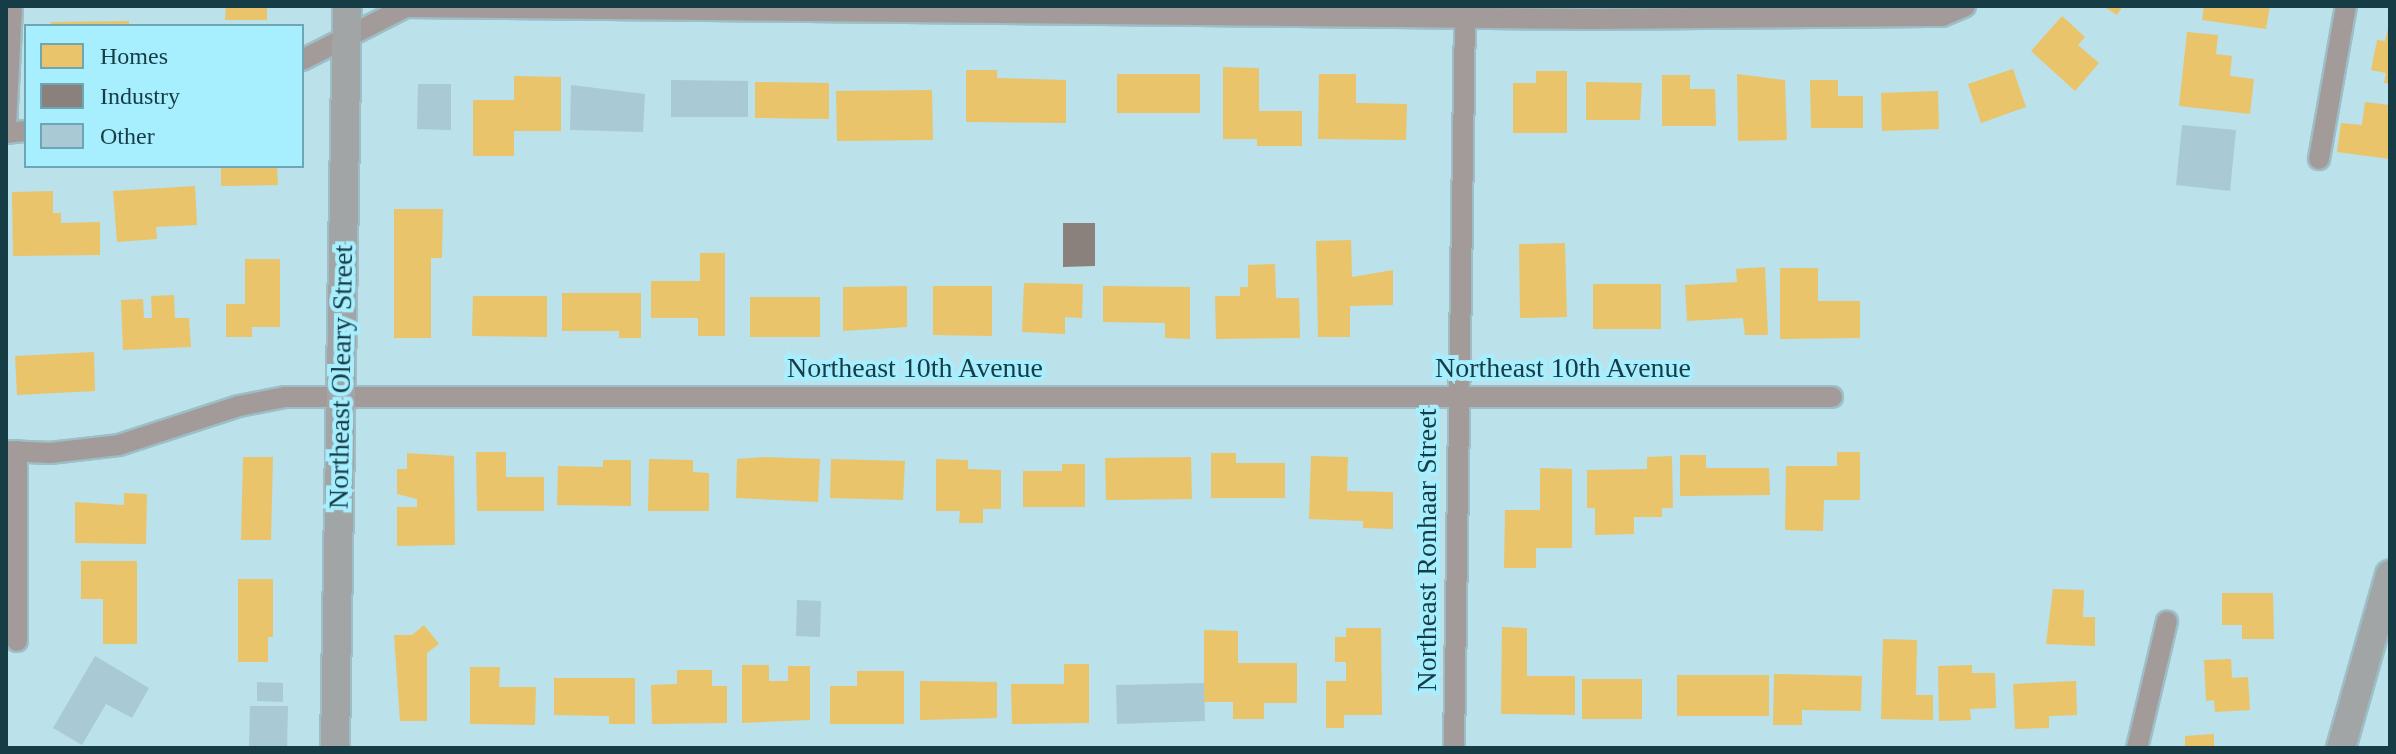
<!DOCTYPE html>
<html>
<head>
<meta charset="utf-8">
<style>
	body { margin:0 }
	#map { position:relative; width:2396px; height:754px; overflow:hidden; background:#bbe1ea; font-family:Georgia,serif }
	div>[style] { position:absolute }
	.homes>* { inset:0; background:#e9c46a }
	.industry>* { inset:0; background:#8a817c }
	.building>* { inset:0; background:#a9c9d5 }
	.roads { filter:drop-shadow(2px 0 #9dbec6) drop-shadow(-2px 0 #9dbec6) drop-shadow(0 2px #9dbec6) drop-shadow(0 -2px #9dbec6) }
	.street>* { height:20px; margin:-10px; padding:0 10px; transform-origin:10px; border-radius:10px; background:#a39b9a }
	.secondary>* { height:28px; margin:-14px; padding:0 14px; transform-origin:14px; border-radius:14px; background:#a1a5a5 }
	span { translate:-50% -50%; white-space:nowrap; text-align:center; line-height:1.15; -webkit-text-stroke:8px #a7eefe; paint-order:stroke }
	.street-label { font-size:28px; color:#163d45 }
	.frame { position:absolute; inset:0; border:8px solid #163d45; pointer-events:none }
	.legend { position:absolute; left:24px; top:24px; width:280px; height:144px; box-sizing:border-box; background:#a7eefe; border:2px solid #6da7b4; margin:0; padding:10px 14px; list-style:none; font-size:24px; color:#163d45 }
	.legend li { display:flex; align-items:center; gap:16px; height:40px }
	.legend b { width:40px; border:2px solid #6da7b4 }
</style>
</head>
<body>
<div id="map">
	<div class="homes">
		<i style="clip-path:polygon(226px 6px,267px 6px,267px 20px,225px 20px)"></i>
		<i style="clip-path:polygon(2103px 6px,2123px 6px,2117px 15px)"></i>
		<i style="clip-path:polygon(2204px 6px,2270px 6px,2266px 29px,2202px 20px)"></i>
		<i style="clip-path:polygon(2062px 16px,2085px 37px,2078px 45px,2099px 63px,2075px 91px,2031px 51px)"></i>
		<i style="clip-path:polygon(129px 21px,129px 26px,51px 26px,51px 22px)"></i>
		<i style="clip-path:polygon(2390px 21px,2390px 84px,2384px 83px,2386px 73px,2371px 70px,2377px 40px,2385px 41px)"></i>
		<i style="clip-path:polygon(2187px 32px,2218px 35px,2216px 54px,2232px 56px,2230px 76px,2254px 79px,2250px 114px,2179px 106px)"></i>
		<i style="clip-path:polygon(1223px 67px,1259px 68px,1259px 111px,1302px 111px,1302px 146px,1257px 146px,1257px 139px,1223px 139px)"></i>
		<i style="clip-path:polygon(2013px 69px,2026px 107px,1981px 123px,1968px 84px)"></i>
		<i style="clip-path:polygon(966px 70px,997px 70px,997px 78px,1066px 80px,1066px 123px,966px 122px)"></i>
		<i style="clip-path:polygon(1536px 71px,1567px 71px,1567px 133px,1513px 133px,1513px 83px,1536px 83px)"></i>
		<i style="clip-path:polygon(1117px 74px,1200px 74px,1200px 113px,1117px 113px)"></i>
		<i style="clip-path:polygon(1319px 74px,1356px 74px,1356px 103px,1407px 104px,1406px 140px,1318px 139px)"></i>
		<i style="clip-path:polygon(1737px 74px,1785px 80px,1787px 140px,1738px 141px)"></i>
		<i style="clip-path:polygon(1662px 75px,1690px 75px,1690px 89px,1715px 89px,1716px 126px,1662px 126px)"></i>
		<i style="clip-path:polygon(514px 76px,561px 77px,561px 131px,514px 131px,514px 156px,473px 156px,473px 100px,514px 100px)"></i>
		<i style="clip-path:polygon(1810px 80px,1838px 80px,1838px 96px,1863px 96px,1863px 128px,1811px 128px)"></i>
		<i style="clip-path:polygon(755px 82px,829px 83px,829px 119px,755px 118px)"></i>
		<i style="clip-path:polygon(1586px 82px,1642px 83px,1640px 120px,1586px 120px)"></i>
		<i style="clip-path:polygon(932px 90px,933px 140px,837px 141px,836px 91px)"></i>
		<i style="clip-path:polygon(1938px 91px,1939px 129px,1882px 131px,1881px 93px)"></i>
		<i style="clip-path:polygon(2365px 102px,2390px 105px,2390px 159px,2337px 152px,2341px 123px,2362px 125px)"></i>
		<i style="clip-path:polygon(221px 166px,277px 166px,278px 185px,221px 186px)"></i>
		<i style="clip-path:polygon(195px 186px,197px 225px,156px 227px,157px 239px,117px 242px,113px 191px)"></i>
		<i style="clip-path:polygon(53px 191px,53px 213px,61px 213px,61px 223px,100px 222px,100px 255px,13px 256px,12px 192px)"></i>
		<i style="clip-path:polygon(394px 209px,443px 209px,442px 258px,431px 258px,431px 338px,394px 338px)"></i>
		<i style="clip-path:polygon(1351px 240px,1352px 277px,1393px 270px,1393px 305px,1350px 306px,1350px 337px,1318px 337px,1316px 241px)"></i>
		<i style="clip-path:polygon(1565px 243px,1567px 317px,1520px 318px,1519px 244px)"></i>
		<i style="clip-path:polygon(700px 253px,725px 253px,725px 336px,698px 336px,698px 318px,651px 318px,651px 281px,700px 281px)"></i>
		<i style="clip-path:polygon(245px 259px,280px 259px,280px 327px,252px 327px,252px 337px,226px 337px,226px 304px,245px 304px)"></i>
		<i style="clip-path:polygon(1275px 264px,1276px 298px,1299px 298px,1300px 338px,1216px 339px,1215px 296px,1240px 296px,1240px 287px,1248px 287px,1248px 265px)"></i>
		<i style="clip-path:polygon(1765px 267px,1768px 335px,1745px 335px,1743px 318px,1687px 321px,1685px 285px,1737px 282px,1736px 269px)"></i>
		<i style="clip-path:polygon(1780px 268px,1818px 268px,1818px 301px,1860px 301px,1860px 338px,1780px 339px)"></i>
		<i style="clip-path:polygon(1024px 283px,1083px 284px,1082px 318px,1065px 317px,1065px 334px,1022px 332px)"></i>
		<i style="clip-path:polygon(1593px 284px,1661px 284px,1661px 329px,1593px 329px)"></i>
		<i style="clip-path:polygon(907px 286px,907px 327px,843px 331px,843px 287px)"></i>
		<i style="clip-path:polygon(933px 286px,992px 286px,992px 336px,933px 335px)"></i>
		<i style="clip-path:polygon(1103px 286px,1190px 287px,1190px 339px,1165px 338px,1165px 323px,1103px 322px)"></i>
		<i style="clip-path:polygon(562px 293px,641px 293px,641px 338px,619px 338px,619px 331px,562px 331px)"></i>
		<i style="clip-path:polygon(174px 295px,175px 318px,189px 318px,191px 347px,123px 350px,121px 300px,143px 299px,144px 318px,152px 318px,151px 296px)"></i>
		<i style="clip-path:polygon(473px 296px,547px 296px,547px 337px,472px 336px)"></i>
		<i style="clip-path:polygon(750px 297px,820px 297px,820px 337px,750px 337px)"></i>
		<i style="clip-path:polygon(94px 352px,95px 391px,17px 395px,15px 356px)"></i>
		<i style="clip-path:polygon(476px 452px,506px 452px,506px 477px,544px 477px,544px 511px,477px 511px)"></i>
		<i style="clip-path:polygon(1837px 452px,1860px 452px,1860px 500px,1824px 500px,1823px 531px,1785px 530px,1786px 466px,1837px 466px)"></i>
		<i style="clip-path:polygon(407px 453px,454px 456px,455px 545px,397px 546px,397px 507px,417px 507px,417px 499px,397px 494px,397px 469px,407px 469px)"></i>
		<i style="clip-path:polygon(1211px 453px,1236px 453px,1236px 463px,1285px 463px,1285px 498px,1211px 498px)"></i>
		<i style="clip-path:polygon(1680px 455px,1706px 455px,1706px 468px,1769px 468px,1770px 495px,1680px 496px)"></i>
		<i style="clip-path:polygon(1311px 456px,1348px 457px,1347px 491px,1393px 492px,1393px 529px,1363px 528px,1363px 521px,1309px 519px)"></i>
		<i style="clip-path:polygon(1672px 456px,1673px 508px,1662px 508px,1662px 517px,1634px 517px,1634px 534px,1595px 535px,1595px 508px,1587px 508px,1587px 470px,1647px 469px,1647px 457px)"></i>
		<i style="clip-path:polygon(243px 457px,273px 457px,271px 540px,241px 540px)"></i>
		<i style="clip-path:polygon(765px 457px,820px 459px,818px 502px,736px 498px,737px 459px)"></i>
		<i style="clip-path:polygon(1191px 457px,1192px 499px,1106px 500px,1105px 458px)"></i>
		<i style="clip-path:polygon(649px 459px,693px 460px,693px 472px,709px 473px,709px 511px,648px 511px)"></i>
		<i style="clip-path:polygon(831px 459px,905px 461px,903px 500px,830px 498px)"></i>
		<i style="clip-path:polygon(936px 459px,968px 460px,968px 469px,1001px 470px,1001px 509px,983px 509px,983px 523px,959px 523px,960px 511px,936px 511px)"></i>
		<i style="clip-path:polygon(603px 460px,631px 460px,631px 506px,557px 505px,558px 466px,603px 467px)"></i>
		<i style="clip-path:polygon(1062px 464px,1085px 464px,1085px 507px,1023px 507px,1023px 471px,1062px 471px)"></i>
		<i style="clip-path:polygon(1540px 468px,1572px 469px,1572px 548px,1536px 548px,1536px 568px,1504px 568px,1505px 510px,1540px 510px)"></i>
		<i style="clip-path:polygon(124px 493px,147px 494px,146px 544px,75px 543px,75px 502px,124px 505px)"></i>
		<i style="clip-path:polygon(81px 561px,137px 561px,137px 644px,103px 644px,103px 599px,81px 599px)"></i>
		<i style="clip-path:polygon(238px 579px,273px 579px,273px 637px,268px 637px,268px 662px,238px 662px)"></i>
		<i style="clip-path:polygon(2053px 589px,2084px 590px,2083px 617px,2095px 617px,2095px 646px,2046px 644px)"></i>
		<i style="clip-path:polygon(2222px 593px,2273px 593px,2274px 639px,2242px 639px,2242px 625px,2222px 625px)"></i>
		<i style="clip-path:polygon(424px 625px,439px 644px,427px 653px,427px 721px,400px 721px,394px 635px,412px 635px)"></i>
		<i style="clip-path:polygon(1502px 627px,1527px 628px,1527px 676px,1575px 676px,1575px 715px,1501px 714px)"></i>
		<i style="clip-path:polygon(1346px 628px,1381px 628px,1382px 715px,1344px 715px,1344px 728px,1326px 728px,1326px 681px,1346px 681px,1346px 662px,1335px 662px,1335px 637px,1346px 637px)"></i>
		<i style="clip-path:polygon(1204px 630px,1238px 631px,1238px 663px,1297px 663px,1297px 703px,1264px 703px,1264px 719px,1233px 719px,1233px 702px,1204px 702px)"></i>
		<i style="clip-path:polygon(1883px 639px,1917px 640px,1916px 695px,1933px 695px,1933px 720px,1881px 719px)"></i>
		<i style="clip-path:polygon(2231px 659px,2232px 678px,2248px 677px,2250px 710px,2215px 712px,2214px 700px,2206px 701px,2204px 660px)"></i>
		<i style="clip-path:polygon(1064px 664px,1089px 664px,1089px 723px,1012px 724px,1011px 684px,1064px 684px)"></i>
		<i style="clip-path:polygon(742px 665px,769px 665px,769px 681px,788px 681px,788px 666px,810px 666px,810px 720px,742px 723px)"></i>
		<i style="clip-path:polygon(1972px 665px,1972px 673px,1995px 673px,1996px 708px,1970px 709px,1971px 720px,1939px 721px,1938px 666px)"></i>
		<i style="clip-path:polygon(470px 667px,500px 667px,499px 687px,536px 687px,535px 725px,470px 724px)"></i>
		<i style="clip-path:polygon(677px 670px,712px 670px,712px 686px,727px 686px,727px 723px,652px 724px,651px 685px,677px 684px)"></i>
		<i style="clip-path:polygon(857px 671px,904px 671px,904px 724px,830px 724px,830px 686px,857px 686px)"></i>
		<i style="clip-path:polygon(1774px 674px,1862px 676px,1861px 711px,1802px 710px,1802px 725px,1773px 725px)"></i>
		<i style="clip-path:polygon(1677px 675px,1769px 675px,1769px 716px,1677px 716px)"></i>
		<i style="clip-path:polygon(554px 678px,635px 678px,635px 724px,609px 724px,609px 716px,554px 715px)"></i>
		<i style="clip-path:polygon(1582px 679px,1642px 679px,1642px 719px,1582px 719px)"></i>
		<i style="clip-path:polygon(920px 681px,997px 682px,997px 718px,920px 720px)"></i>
		<i style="clip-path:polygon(2076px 681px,2077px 715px,2049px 716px,2049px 728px,2015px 729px,2013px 684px)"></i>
		<i style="clip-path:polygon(2214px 734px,2214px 748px,2185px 748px,2185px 736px)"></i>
	</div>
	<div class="industry">
		<i style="clip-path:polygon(1063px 223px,1095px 223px,1095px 266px,1063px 267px)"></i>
	</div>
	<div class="building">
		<i style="clip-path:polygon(671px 80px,748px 81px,748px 117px,671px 117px)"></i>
		<i style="clip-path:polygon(418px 84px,451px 84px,451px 130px,417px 129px)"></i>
		<i style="clip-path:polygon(571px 85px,645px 94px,643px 132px,570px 130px)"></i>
		<i style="clip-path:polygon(2182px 125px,2236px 130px,2230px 191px,2176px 185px)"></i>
		<i style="clip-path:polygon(797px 600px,821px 601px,820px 637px,796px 636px)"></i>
		<i style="clip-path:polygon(95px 656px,149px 688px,132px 718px,106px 704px,82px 745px,53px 728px)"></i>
		<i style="clip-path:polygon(257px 682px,283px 683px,283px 702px,257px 701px)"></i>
		<i style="clip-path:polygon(1204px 683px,1205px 721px,1117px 724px,1116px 685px)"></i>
		<i style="clip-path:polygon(250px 706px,288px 706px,287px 748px,249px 748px)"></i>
	</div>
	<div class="roads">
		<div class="street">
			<i style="left:302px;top:60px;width:117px;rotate:-27deg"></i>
			<i style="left:406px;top:7px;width:1183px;rotate:0.58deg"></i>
			<i style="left:1589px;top:19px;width:353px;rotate:-0.5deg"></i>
			<i style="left:1942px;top:16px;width:25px;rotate:-23deg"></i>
			<i style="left:6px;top:126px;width:120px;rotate:-87.1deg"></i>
			<i style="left:6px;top:133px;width:20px;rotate:-6deg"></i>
			<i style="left:2319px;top:159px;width:155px;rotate:-80deg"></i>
			<i style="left:6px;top:451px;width:44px;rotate:2.6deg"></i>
			<i style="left:50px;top:453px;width:69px;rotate:-6.6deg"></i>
			<i style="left:119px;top:445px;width:126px;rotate:-18deg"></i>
			<i style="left:239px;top:406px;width:47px;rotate:-11.1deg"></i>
			<i style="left:285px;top:397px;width:1547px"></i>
			<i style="left:17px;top:451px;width:190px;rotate:90deg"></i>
			<i style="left:1454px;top:748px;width:732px;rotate:-89.14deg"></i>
			<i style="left:2137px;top:748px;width:130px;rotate:-76.7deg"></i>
		</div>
		<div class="secondary">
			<i style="left:335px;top:748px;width:742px;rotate:-89.07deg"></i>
			<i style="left:2341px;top:748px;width:180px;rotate:-74.2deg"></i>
		</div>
	</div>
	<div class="street-label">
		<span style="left:915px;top:368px">Northeast 10th Avenue</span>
		<span style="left:1563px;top:368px">Northeast 10th Avenue</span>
		<span style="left:341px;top:377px;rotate:-89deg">Northeast Oleary Street</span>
		<span style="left:1427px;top:550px;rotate:-90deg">Northeast Ronhaar Street</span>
	</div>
	<div class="frame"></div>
	<ul class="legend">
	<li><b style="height:22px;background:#e9c46a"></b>Homes</li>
	<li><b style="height:22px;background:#8a817c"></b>Industry</li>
	<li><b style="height:22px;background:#a9c9d5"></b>Other</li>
	</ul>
</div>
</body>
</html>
